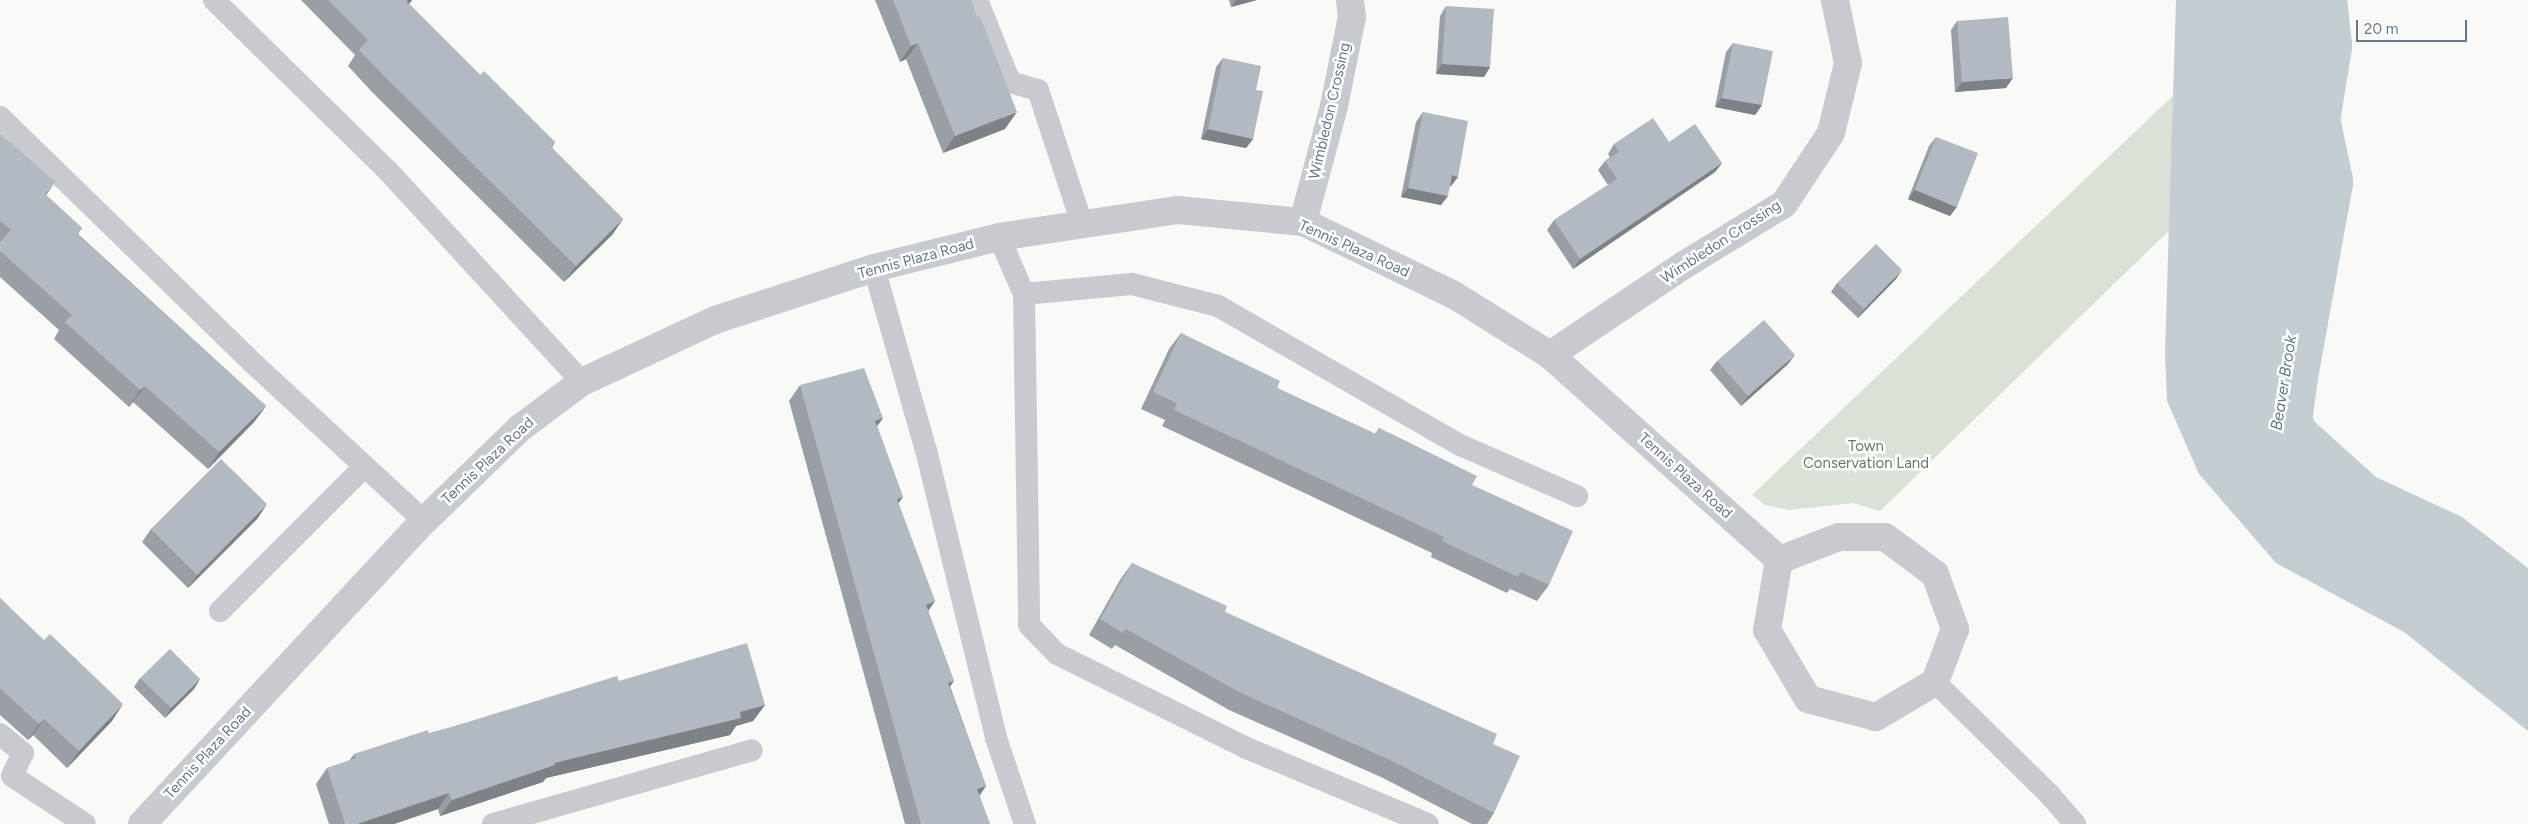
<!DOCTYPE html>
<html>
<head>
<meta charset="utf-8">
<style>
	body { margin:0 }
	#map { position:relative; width:2528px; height:824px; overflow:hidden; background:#f9f9f7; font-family:Figtree,sans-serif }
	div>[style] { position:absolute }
	.green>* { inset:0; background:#dae2d7 }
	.water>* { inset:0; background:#c3cdd2 }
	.river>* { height:68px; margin:-34px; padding:0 34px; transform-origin:34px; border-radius:34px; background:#c3cdd2 }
	.service>* { height:22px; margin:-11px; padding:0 11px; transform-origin:11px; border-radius:11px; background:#c7cacf }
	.minor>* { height:28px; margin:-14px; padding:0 14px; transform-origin:14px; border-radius:14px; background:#c7cacf }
	.wall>* { inset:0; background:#999fa5 }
	.shaded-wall>* { inset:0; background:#7d8286 }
	.building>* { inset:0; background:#b2b9c0 }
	span { translate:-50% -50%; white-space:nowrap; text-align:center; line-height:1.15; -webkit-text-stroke:5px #fff; paint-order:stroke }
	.street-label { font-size:15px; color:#66778a }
	.park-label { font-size:15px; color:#657a62 }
	.water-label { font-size:16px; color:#627884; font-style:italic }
	.scale { position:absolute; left:2356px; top:20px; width:111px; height:22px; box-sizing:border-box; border:2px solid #66778a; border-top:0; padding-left:6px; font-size:15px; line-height:18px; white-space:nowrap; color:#66778a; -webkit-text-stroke:4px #fff; paint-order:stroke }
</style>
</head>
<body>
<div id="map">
	<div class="green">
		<i style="clip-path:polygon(2219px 52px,2281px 122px,1880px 511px,1853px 503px,1789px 510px,1765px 505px,1752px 495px)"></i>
	</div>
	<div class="water">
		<i style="clip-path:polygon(2176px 0,2297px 0,2290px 158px,2273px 279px,2280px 359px,2315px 422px,2376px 477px,2462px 517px,2528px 568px,2528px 731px,2404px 632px,2276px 563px,2199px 474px,2167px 401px,2165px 352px)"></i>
	</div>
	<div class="river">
		<i style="left:2278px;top:460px;width:11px;rotate:-112deg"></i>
		<i style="left:2274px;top:450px;width:75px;rotate:-82.3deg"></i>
		<i style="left:2284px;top:376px;width:197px;rotate:-79.8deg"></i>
		<i style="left:2319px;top:182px;width:63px;rotate:-101.8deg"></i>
		<i style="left:2306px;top:120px;width:75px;rotate:-80.8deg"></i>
		<i style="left:2318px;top:46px;width:46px;rotate:-96.2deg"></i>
	</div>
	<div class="service">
		<i style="left:214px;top:0;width:245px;rotate:44.5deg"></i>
		<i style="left:389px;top:172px;width:285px;rotate:47.4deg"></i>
		<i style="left:977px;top:0;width:88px;rotate:68.1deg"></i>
		<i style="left:1010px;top:82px;width:29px;rotate:16deg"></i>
		<i style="left:1038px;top:90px;width:141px;rotate:71.8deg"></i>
		<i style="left:0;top:117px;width:354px;rotate:44.2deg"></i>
		<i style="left:254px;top:364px;width:231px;rotate:42.7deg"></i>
		<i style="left:999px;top:237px;width:62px;rotate:66.3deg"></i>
		<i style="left:1024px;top:294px;width:108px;rotate:-5.3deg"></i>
		<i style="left:1132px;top:284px;width:89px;rotate:14.3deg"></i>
		<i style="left:1218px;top:306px;width:279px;rotate:29.9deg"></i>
		<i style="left:1460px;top:445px;width:128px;rotate:23.6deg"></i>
		<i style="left:874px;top:268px;width:189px;rotate:74.1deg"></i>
		<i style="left:926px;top:450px;width:296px;rotate:76.3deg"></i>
		<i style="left:996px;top:738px;width:91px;rotate:71.4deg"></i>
		<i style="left:1024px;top:294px;width:331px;rotate:89.1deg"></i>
		<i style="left:1029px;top:625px;width:40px;rotate:46deg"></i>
		<i style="left:1057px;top:654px;width:209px;rotate:26.4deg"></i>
		<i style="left:1244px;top:747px;width:199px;rotate:22.7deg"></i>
		<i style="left:220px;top:611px;width:204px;rotate:-45deg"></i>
		<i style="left:1935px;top:682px;width:160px;rotate:44.5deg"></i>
		<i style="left:2049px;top:794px;width:40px;rotate:49deg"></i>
		<i style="left:0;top:734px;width:30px;rotate:40deg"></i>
		<i style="left:23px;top:753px;width:25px;rotate:116deg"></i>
		<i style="left:12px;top:776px;width:87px;rotate:33.3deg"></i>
		<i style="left:493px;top:824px;width:269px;rotate:-15.9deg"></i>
	</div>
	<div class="minor">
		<i style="left:1303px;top:222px;width:120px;rotate:-75deg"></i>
		<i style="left:1334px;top:106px;width:91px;rotate:-78.6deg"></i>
		<i style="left:1352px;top:17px;width:17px;rotate:-97deg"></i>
		<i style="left:1550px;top:355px;width:161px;rotate:-33.9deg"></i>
		<i style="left:1684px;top:265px;width:117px;rotate:-31.4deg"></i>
		<i style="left:1784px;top:204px;width:85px;rotate:-56.5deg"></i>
		<i style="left:1831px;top:133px;width:72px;rotate:-76.3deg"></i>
		<i style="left:1848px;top:63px;width:64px;rotate:-101.7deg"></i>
		<i style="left:1839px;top:537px;width:46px"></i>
		<i style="left:1885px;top:537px;width:62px;rotate:36.5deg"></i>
		<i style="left:1935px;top:574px;width:59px;rotate:70deg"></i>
		<i style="left:1955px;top:629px;width:57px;rotate:110.7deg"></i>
		<i style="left:1935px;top:682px;width:69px;rotate:149.3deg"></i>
		<i style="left:1876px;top:717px;width:70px;rotate:-165.2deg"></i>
		<i style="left:1808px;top:699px;width:80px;rotate:-120.7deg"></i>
		<i style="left:1767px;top:630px;width:71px;rotate:-80.3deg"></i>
		<i style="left:1779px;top:560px;width:64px;rotate:-21deg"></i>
		<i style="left:142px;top:824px;width:414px;rotate:-47.1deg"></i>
		<i style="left:424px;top:521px;width:134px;rotate:-44.1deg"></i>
		<i style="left:520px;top:428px;width:77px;rotate:-36.6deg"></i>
		<i style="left:582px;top:382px;width:147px;rotate:-25deg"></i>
		<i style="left:715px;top:320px;width:167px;rotate:-18.1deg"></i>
		<i style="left:874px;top:268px;width:129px;rotate:-13.9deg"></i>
		<i style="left:999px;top:237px;width:181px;rotate:-8.6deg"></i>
		<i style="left:1178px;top:210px;width:126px;rotate:5.5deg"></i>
		<i style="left:1303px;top:222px;width:168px;rotate:25.8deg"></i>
		<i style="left:1454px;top:295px;width:113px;rotate:32deg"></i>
		<i style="left:1550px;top:355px;width:307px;rotate:41.8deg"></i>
	</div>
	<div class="wall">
		<i style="clip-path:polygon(301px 0,412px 0,409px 4px,480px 75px,555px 142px,552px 148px,623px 219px,612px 235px,564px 282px,372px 92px,348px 66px,355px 55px)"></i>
		<i style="clip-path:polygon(875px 0,971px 0,1005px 129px,943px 153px,906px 59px,900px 62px)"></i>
		<i style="clip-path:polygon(1229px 0,1257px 0,1231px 7px)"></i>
		<i style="clip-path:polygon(1446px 6px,1490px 67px,1484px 77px,1436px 74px,1440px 16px)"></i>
		<i style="clip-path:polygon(1957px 21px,2006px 88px,1955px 92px,1951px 30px)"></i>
		<i style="clip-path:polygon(1733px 43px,1762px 105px,1755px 115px,1715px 107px,1726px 52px)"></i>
		<i style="clip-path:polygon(1223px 58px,1256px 90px,1253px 139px,1246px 148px,1201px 139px,1216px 67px)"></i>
		<i style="clip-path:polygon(1423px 112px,1458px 177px,1451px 186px,1450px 186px,1441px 205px,1401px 197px,1416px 122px)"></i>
		<i style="clip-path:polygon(0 133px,46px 195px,82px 228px,78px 234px,266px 406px,254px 422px,208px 469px,133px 402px,129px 407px,54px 339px,59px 330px,0 277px)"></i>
		<i style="clip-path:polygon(1936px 137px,1950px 216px,1908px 199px,1929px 146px)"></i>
		<i style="clip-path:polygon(1669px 142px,1722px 163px,1715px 172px,1573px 269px,1547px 230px,1554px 220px,1608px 185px,1598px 170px,1605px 161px,1610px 157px,1608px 154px,1614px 144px)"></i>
		<i style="clip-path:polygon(1896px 279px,1858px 318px,1831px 292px,1837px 283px)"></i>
		<i style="clip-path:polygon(1181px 333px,1277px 388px,1375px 434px,1379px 428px,1472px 485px,1549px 585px,1537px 601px,1510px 589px,1507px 593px,1431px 557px,1432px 553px,1162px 426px,1165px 420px,1141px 409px,1169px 349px)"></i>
		<i style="clip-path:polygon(1717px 361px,1788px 364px,1741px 406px,1710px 370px)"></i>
		<i style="clip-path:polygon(800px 385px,883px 418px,877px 426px,903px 497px,898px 503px,935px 601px,928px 611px,954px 681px,950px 686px,986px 786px,979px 796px,990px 824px,905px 824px,789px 401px)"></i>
		<i style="clip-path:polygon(258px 518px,188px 588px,142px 542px,151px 529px)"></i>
		<i style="clip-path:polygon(1132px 563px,1225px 612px,1493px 744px,1494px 813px,1487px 824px,1472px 824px,1381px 777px,1229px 710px,1115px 645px,1112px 649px,1089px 635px,1120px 580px)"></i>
		<i style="clip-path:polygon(0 598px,112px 721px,67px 768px,33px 735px,28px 740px,0 715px)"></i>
		<i style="clip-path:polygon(140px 678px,200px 679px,194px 689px,165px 718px,134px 687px)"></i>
		<i style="clip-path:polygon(619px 681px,765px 705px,753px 721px,736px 726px,730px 735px,546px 778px,543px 782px,440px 816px,438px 809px,394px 824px,329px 824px,316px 784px,327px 768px,349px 761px,354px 754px)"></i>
	</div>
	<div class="shaded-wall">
		<i style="clip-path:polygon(408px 0,412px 0,409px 4px,395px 18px)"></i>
		<i style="clip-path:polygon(1236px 0,1257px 0,1231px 7px)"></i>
		<i style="clip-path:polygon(918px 43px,906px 59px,900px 62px,911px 46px)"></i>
		<i style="clip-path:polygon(1442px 64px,1490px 67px,1484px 77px,1436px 74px)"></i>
		<i style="clip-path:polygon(2013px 78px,2006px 88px,1955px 92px,1962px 82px)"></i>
		<i style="clip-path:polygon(1722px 98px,1762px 105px,1755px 115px,1715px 107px)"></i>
		<i style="clip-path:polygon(1017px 112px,1005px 129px,943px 153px,955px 136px)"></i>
		<i style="clip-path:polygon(1208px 129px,1253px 139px,1246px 148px,1201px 139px)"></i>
		<i style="clip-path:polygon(1722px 163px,1715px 172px,1573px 269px,1580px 259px)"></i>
		<i style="clip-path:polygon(1452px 175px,1458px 177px,1451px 186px,1445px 185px)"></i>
		<i style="clip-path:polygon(55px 182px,44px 198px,45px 194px)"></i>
		<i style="clip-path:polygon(1408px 188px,1448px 196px,1441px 205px,1401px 197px)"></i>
		<i style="clip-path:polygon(1915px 190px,1957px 207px,1950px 216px,1908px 199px)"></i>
		<i style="clip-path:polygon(623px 219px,612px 235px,564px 282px,576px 266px)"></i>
		<i style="clip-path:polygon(1902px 270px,1896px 279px,1858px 318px,1864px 309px)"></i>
		<i style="clip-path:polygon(1795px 355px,1788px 364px,1741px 406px,1748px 396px)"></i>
		<i style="clip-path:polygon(145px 386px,133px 402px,129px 407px,140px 390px)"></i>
		<i style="clip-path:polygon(266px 406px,254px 422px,208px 469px,219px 452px)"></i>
		<i style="clip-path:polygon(883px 418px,871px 434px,875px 421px)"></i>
		<i style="clip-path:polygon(903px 497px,891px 513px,897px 499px)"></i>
		<i style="clip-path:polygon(267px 504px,258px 518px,188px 588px,197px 575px)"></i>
		<i style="clip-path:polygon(935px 601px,923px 618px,926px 605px)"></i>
		<i style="clip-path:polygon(200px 679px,194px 689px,165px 718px,171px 708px)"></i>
		<i style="clip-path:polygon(954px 681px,942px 697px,948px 683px)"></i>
		<i style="clip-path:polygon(123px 704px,112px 721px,67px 768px,79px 751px)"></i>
		<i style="clip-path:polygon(765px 705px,753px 721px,736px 726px,730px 735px,546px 778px,543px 782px,440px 816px,452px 800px,554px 763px)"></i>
		<i style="clip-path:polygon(44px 719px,33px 735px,28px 740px,39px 724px)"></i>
		<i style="clip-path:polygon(986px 786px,975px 802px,977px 789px)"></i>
		<i style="clip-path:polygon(449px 793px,438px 809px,394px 824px,357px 824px)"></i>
	</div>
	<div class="building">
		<i style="clip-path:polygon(328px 0,408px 0,406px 1px,480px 75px,484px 71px,555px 142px,551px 147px,623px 219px,576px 266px,384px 76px,359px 50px,368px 40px)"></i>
		<i style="clip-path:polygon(893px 0,971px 0,977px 17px,980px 16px,1017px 112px,955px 136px,918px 43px,911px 46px)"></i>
		<i style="clip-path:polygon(1446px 6px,1494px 9px,1490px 67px,1442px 64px)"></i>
		<i style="clip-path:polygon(2008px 17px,2013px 78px,1962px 82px,1957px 21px)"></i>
		<i style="clip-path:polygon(1733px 43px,1773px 51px,1762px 105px,1722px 98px)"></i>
		<i style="clip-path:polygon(1223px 58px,1261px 66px,1256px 90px,1263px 91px,1253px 139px,1208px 129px)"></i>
		<i style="clip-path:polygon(1423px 112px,1468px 121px,1458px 177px,1452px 175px,1448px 196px,1408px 188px)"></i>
		<i style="clip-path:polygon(1653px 118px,1669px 142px,1695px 124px,1722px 163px,1580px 259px,1554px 220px,1617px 179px,1605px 161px,1619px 152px,1614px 144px)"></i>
		<i style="clip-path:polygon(0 133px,55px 182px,45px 194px,82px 228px,77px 234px,266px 406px,219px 452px,145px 386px,140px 390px,65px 322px,72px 315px,0 251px,0 242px,11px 230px,0 221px)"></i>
		<i style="clip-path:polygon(1936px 137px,1978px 153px,1957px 207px,1915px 190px)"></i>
		<i style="clip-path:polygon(1876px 244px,1902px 270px,1864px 309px,1837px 283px)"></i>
		<i style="clip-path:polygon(1764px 320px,1795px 355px,1748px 396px,1717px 361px)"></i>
		<i style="clip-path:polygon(1181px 333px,1280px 381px,1277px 388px,1376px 434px,1379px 428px,1404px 440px,1477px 476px,1472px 485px,1573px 531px,1549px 585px,1521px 572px,1518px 577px,1442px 541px,1444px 537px,1174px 410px,1177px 403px,1153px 392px)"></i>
		<i style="clip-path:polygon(864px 368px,883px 418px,875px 421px,903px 497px,897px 499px,935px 601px,926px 605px,954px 681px,948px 683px,986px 786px,977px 789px,990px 824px,921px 824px,800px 385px)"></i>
		<i style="clip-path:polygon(221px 459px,267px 504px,197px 575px,151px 529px)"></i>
		<i style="clip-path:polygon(1132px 563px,1227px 606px,1225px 612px,1497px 734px,1493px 744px,1520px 756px,1494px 813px,1392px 761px,1241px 693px,1126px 629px,1123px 633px,1100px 619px)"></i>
		<i style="clip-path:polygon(0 598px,44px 640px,50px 634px,123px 704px,79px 751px,44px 719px,39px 724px,29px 715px,0 688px)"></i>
		<i style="clip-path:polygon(747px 643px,765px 705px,740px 712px,741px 718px,554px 763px,555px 765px,452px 800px,449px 793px,357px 824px,345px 824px,327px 768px,356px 758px,354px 754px,428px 730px,429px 734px,617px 676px,619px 681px)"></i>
		<i style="clip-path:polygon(170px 649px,200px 679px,171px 708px,140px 678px)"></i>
	</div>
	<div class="street-label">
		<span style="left:1330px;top:111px;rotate:-77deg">Wimbledon Crossing</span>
		<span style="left:1721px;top:242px;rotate:-33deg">Wimbledon Crossing</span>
		<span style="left:1354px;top:249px;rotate:24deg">Tennis Plaza Road</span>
		<span style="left:916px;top:259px;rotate:-15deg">Tennis Plaza Road</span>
		<span style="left:488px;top:461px;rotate:-43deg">Tennis Plaza Road</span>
		<span style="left:1685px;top:476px;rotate:42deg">Tennis Plaza Road</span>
		<span style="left:208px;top:753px;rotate:-47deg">Tennis Plaza Road</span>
	</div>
	<div class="park-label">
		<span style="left:1866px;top:455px">Town<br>Conservation Land</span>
	</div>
	<div class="water-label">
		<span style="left:2284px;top:383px;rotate:-81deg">Beaver Brook</span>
	</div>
	<div class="scale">20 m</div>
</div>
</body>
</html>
